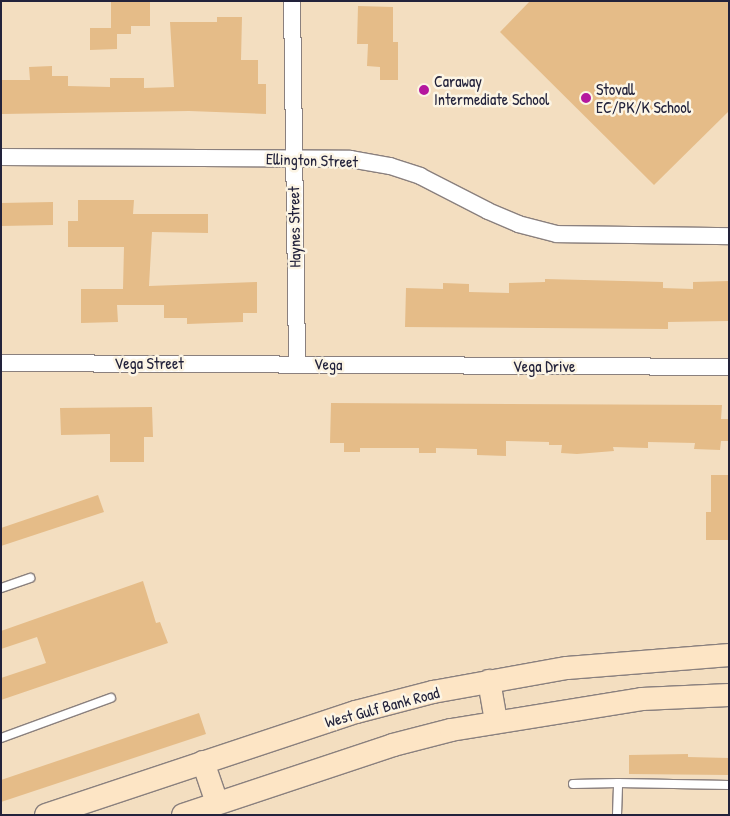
<!DOCTYPE html>
<html>
<head>
<meta charset="utf-8">
<style>
	body { margin:0 }
	#map { position:relative; width:730px; height:816px; overflow:hidden; background:#f3dec0; font-family:"Patrick Hand",sans-serif }
	div>[style] { position:absolute }
	.building>* { inset:0; background:#e5bc88 }
	.roads { filter:drop-shadow(1px 0 #8a807e) drop-shadow(-1px 0 #8a807e) drop-shadow(0 1px #8a807e) drop-shadow(0 -1px #8a807e) }
	.service>* { height:8px; margin:-4px; padding:0 4px; transform-origin:4px; border-radius:4px; background:#fff }
	.minor>* { height:16px; margin:-8px; padding:0 8px; transform-origin:8px; border-radius:8px; background:#fff }
	.secondary>* { height:22px; margin:-11px; padding:0 11px; transform-origin:11px; border-radius:11px; background:#fde5c5 }
	.dots>* { width:14px; height:14px; translate:-50% -50%; box-sizing:border-box; border:2px solid #fcf5e5; border-radius:50% }
	span { translate:-50% -50%; white-space:nowrap; text-align:center; line-height:1.15; -webkit-text-stroke:5px #fcf5e5; paint-order:stroke }
	.poi-label { font-size:16px; color:#22223b }
	.left { translate:0 -50%; text-align:left }
	.street-label { font-size:16px; color:#22223b }
	.frame { position:absolute; inset:0; border:2px solid #22223b; pointer-events:none }
</style>
</head>
<body>
<div id="map">
	<div class="building">
		<i style="clip-path:polygon(111px 1px,150px 1px,150px 26px,131px 26px,131px 34px,117px 34px,117px 49px,90px 50px,90px 28px,111px 28px)"></i>
		<i style="clip-path:polygon(530px 1px,729px 1px,729px 111px,654px 185px,500px 32px)"></i>
		<i style="clip-path:polygon(358px 6px,393px 7px,393px 42px,398px 42px,398px 80px,380px 80px,380px 67px,367px 66px,368px 44px,357px 44px)"></i>
		<i style="clip-path:polygon(217px 17px,242px 17px,241px 60px,258px 60px,258px 84px,266px 84px,266px 114px,189px 111px,2px 114px,1px 80px,30px 80px,29px 67px,52px 66px,52px 76px,68px 76px,68px 86px,110px 87px,110px 78px,144px 78px,144px 88px,174px 87px,170px 22px,217px 22px)"></i>
		<i style="clip-path:polygon(78px 200px,134px 200px,133px 214px,208px 214px,208px 233px,152px 232px,149px 286px,257px 282px,257px 313px,243px 313px,243px 322px,187px 324px,187px 318px,164px 318px,164px 305px,117px 305px,118px 322px,81px 323px,81px 289px,123px 289px,124px 247px,68px 247px,68px 221px,78px 221px)"></i>
		<i style="clip-path:polygon(53px 202px,53px 225px,1px 226px,1px 203px)"></i>
		<i style="clip-path:polygon(545px 279px,663px 282px,663px 288px,693px 289px,693px 282px,729px 281px,729px 321px,668px 322px,668px 329px,405px 327px,406px 288px,443px 289px,443px 283px,469px 284px,469px 292px,509px 293px,509px 283px,545px 282px)"></i>
		<i style="clip-path:polygon(331px 403px,722px 405px,721px 419px,729px 419px,729px 441px,721px 441px,720px 450px,694px 449px,695px 443px,648px 442px,648px 448px,613px 447px,614px 451px,577px 454px,561px 453px,562px 445px,549px 445px,549px 442px,506px 441px,506px 456px,477px 455px,477px 449px,436px 448px,436px 453px,419px 453px,419px 448px,360px 448px,360px 452px,344px 452px,344px 443px,330px 443px)"></i>
		<i style="clip-path:polygon(152px 407px,153px 437px,144px 437px,144px 462px,110px 462px,110px 434px,61px 435px,60px 408px)"></i>
		<i style="clip-path:polygon(711px 475px,729px 475px,729px 540px,706px 540px,706px 512px,711px 512px)"></i>
		<i style="clip-path:polygon(98px 495px,104px 512px,1px 546px,1px 528px)"></i>
		<i style="clip-path:polygon(143px 581px,156px 623px,160px 622px,168px 643px,1px 700px,1px 678px,46px 663px,37px 637px,1px 649px,1px 631px)"></i>
		<i style="clip-path:polygon(199px 713px,206px 734px,1px 802px,1px 780px)"></i>
		<i style="clip-path:polygon(688px 754px,688px 757px,729px 758px,729px 775px,629px 774px,629px 755px)"></i>
	</div>
	<div class="roads">
		<div class="service">
			<i style="left:1px;top:588px;width:31px;rotate:-19deg"></i>
			<i style="left:1px;top:738px;width:117px;rotate:-20deg"></i>
			<i style="left:573px;top:784px;width:45px;rotate:-1.3deg"></i>
			<i style="left:617px;top:815px;width:32px;rotate:-88deg"></i>
			<i style="left:618px;top:783px;width:111px;rotate:1deg"></i>
		</div>
		<div class="minor">
			<i style="left:292px;top:1px;width:362px;rotate:89.2deg"></i>
			<i style="left:1px;top:157px;width:349px;rotate:0.3deg"></i>
			<i style="left:350px;top:159px;width:41px;rotate:9.9deg"></i>
			<i style="left:390px;top:166px;width:32px;rotate:18deg"></i>
			<i style="left:420px;top:176px;width:76px;rotate:27.2deg"></i>
			<i style="left:488px;top:211px;width:33px;rotate:23deg"></i>
			<i style="left:518px;top:224px;width:40px;rotate:14.4deg"></i>
			<i style="left:557px;top:234px;width:172px;rotate:0.7deg"></i>
			<i style="left:1px;top:363px;width:728px;rotate:0.31deg"></i>
		</div>
		<div class="secondary">
			<i style="left:489px;top:681px;width:41px;rotate:80.1deg"></i>
			<i style="left:203px;top:762px;width:43px;rotate:71.1deg"></i>
			<i style="left:46px;top:815px;width:327px;rotate:-18.4deg"></i>
			<i style="left:356px;top:712px;width:80px;rotate:-14.6deg"></i>
			<i style="left:433px;top:692px;width:136px;rotate:-10.2deg"></i>
			<i style="left:567px;top:668px;width:163px;rotate:-4.6deg"></i>
			<i style="left:183px;top:815px;width:221px;rotate:-18.4deg"></i>
			<i style="left:393px;top:745px;width:60px;rotate:-14.5deg"></i>
			<i style="left:451px;top:730px;width:193px;rotate:-9.2deg"></i>
			<i style="left:642px;top:699px;width:87px;rotate:-2.6deg"></i>
		</div>
	</div>
	<div class="dots">
		<i style="left:424px;top:90px;background:#b5179e"></i>
		<i style="left:586px;top:98px;background:#b5179e"></i>
	</div>
	<div class="poi-label">
		<span class="left" style="left:434px;top:90px">Caraway<br>Intermediate School</span>
		<span class="left" style="left:596px;top:98px">Stovall<br>EC/PK/K School</span>
	</div>
	<div class="street-label">
		<span style="left:312px;top:160px;rotate:2deg">Ellington Street</span>
		<span style="left:294px;top:227px;rotate:-91deg">Haynes Street</span>
		<span style="left:149px;top:363px">Vega Street</span>
		<span style="left:328px;top:364px;rotate:2deg">Vega</span>
		<span style="left:544px;top:366px">Vega Drive</span>
		<span style="left:382px;top:707px;rotate:-15deg">West Gulf Bank Road</span>
	</div>
	<div class="frame"></div>
</div>
</body>
</html>
